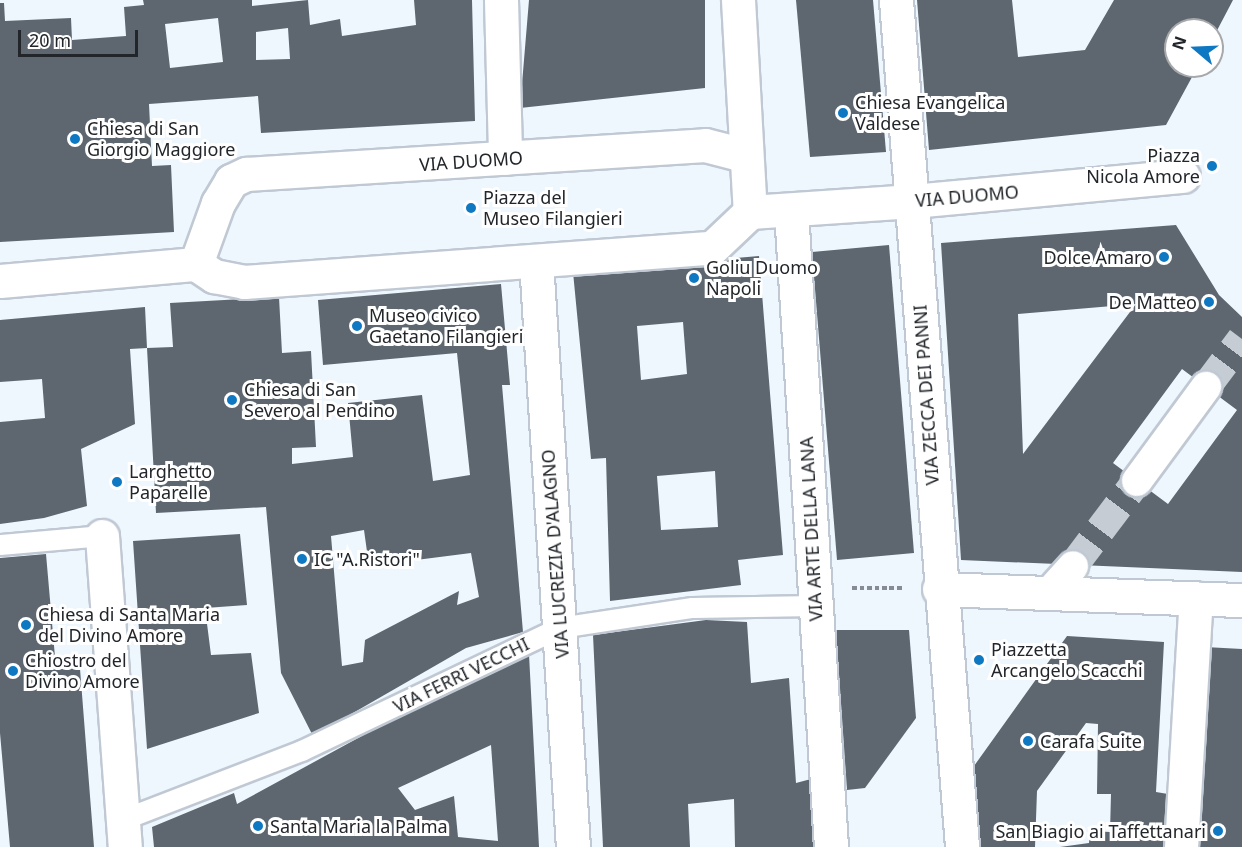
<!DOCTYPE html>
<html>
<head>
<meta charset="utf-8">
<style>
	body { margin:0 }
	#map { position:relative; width:1242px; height:847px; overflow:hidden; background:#eef6fe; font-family:"Noto Sans",sans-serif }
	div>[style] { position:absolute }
	.building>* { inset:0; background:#5e676f }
	.pedestrian-tunnel>* { height:30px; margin-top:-15px; transform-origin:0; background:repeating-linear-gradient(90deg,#c5ccd4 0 30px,transparent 0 45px) }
	.path>* { height:4px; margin-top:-2px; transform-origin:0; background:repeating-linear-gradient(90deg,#868c92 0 4.5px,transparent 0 7.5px) }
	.roads { filter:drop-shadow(2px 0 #c0c9d3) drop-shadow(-2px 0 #c0c9d3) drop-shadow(0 2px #c0c9d3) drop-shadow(0 -2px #c0c9d3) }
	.service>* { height:20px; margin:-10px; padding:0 10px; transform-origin:10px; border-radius:10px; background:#fff }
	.pedestrian>* { height:30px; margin:-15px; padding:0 15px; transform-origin:15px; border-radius:15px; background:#fff }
	.minor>* { height:33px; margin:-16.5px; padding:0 16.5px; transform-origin:16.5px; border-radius:16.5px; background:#fff }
	.dots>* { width:16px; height:16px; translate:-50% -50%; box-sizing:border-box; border:3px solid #fff; border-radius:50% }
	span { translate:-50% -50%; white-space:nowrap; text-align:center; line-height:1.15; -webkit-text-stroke:6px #fff; paint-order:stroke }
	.poi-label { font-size:18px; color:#22262a }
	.left { translate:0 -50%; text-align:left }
	.right { translate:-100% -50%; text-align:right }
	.street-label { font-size:18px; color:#22262a }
	.north { position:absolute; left:1164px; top:18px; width:60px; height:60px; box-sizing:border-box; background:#fff; border:2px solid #a7a8aa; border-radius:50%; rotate:289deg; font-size:16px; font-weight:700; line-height:24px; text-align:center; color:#22262a }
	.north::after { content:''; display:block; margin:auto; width:21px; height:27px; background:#0f78c3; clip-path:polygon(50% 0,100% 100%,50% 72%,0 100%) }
	.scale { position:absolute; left:18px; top:30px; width:120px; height:27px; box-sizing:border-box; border:3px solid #22262a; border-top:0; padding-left:8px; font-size:18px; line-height:21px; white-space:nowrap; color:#22262a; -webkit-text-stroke:4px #fff; paint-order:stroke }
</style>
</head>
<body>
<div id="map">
	<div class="building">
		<i style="clip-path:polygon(evenodd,143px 0,252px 0,252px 6px,308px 0,310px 25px,340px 19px,342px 36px,416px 25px,414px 0,472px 0,475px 121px,261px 133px,258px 96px,149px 104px,152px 166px,171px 165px,174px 232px,0 242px,0 3px,4px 3px,5px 21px,71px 18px,72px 40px,126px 36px,124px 7px,144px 5px,143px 0,218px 18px,223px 62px,170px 68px,165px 24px,218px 18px,143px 0,288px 28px,290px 59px,256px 60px,256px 32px,288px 28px)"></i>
		<i style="clip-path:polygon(529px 0,705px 0,705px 88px,520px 108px)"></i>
		<i style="clip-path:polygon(796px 0,873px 0,886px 152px,810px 157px)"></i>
		<i style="clip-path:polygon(917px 0,1012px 0,1018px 57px,1085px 50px,1114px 0,1233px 0,1212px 40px,1212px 30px,1176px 30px,1176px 66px,1198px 66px,1166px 125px,929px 150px)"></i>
		<i style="clip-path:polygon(evenodd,1176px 225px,1219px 295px,1242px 317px,1242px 572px,961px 560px,941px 243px,1176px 225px,1136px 304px,1023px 454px,1018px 314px,1136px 304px,1176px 225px,1182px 369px,1237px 410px,1168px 504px,1113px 463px,1182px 369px)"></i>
		<i style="clip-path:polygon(889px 245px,914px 553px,837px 560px,812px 252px)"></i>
		<i style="clip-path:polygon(evenodd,759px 256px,783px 555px,738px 560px,741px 585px,610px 601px,606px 458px,591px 459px,573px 272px,759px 256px,683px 322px,687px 374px,641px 380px,637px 326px,683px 322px,759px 256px,715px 471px,718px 527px,661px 530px,657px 476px,715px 471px)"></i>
		<i style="clip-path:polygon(evenodd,501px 284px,510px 385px,502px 385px,523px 632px,466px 648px,313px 736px,281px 673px,266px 507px,156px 513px,147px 348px,173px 347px,170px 303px,279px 297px,282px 353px,311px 351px,316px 447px,292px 448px,292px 464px,353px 457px,348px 403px,422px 395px,433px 481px,470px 475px,457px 353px,323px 365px,318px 300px,501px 284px,364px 530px,369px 566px,471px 553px,479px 597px,457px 605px,459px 591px,365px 640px,363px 662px,342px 666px,331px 536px,364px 530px)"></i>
		<i style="clip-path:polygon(145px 307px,147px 348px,130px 349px,135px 424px,81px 449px,87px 506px,44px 518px,0 524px,0 422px,45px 418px,42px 379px,0 382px,0 320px)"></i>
		<i style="clip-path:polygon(240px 534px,247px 605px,205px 608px,211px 655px,251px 653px,259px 713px,147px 749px,133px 541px)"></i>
		<i style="clip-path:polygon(46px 554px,55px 657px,79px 656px,94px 847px,10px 847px,0 733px,0 558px)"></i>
		<i style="clip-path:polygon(706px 620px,747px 622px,751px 683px,789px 678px,796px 783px,811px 779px,814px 847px,735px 847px,734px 799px,688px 804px,690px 847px,603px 847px,593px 635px)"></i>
		<i style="clip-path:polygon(836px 630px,909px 630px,916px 718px,865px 788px,847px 790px)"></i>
		<i style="clip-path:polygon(1067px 636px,1164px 642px,1156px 792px,1168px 794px,1165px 847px,1060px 847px,1089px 843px,1090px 831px,1110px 832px,1111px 794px,1097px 794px,1098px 724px,1086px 723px,1037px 791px,1035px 847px,976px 847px,974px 766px)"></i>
		<i style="clip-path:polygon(1205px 647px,1242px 649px,1242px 847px,1193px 847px)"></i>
		<i style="clip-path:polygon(evenodd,529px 654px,539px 847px,154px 847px,152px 827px,234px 793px,237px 804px,382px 725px,529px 654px,491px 745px,498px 841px,458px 837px,454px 796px,415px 810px,398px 788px,491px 745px)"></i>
	</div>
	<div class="pedestrian-tunnel">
		<i style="left:1206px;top:387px;width:60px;rotate:-53.1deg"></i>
		<i style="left:1073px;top:566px;width:106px;rotate:-53deg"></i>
	</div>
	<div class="path">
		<i style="left:852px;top:588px;width:52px"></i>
	</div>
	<div class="roads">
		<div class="service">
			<i style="left:0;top:545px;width:102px;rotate:-5deg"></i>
			<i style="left:123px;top:820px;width:192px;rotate:-21.1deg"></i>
			<i style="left:302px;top:751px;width:286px;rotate:-25.5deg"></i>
			<i style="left:560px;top:628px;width:134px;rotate:-8.6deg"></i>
			<i style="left:693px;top:608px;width:123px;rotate:-0.9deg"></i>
		</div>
		<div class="pedestrian">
			<i style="left:1137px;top:481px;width:117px;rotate:-53.7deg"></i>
			<i style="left:1049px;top:593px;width:36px;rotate:-48deg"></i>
		</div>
		<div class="minor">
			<i style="left:501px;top:0;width:158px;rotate:88.5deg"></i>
			<i style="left:738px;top:0;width:212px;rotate:86.8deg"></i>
			<i style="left:896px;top:0;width:850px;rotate:85.54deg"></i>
			<i style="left:791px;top:211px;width:637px;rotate:86.4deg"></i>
			<i style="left:536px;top:261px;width:587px;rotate:86.39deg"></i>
			<i style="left:196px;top:264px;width:65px;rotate:-70.2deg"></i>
			<i style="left:218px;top:203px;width:26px;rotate:-59deg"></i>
			<i style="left:231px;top:181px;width:17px;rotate:-25deg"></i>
			<i style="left:246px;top:174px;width:460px;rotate:-3.6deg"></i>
			<i style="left:705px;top:145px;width:40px;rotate:14.4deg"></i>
			<i style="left:0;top:281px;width:197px;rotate:-5deg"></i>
			<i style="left:196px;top:264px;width:22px;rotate:34deg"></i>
			<i style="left:214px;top:276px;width:31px;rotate:11deg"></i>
			<i style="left:244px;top:282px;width:469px;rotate:-4.2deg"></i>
			<i style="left:712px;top:248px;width:52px;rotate:-43.5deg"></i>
			<i style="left:750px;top:212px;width:163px;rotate:-3.9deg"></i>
			<i style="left:913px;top:201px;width:271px;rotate:-5.3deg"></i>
			<i style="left:102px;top:536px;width:312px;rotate:85.8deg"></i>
			<i style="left:939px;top:589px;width:303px;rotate:2.1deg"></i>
			<i style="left:1181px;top:847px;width:249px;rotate:-86.6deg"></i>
		</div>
	</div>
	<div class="dots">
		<i style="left:843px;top:113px;background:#0f78c3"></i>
		<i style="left:75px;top:139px;background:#0f78c3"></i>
		<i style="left:1212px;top:166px;background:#0f78c3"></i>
		<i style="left:471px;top:208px;background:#0f78c3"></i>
		<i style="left:1164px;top:257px;background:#0f78c3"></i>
		<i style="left:694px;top:278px;background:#0f78c3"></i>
		<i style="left:1209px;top:302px;background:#0f78c3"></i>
		<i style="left:357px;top:326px;background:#0f78c3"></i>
		<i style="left:232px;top:400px;background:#0f78c3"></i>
		<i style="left:117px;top:482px;background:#0f78c3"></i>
		<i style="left:302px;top:559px;background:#0f78c3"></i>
		<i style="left:26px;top:625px;background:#0f78c3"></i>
		<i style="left:979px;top:660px;background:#0f78c3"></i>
		<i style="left:13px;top:671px;background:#0f78c3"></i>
		<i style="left:1028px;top:741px;background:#0f78c3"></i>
		<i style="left:258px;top:826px;background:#0f78c3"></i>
		<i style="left:1218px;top:831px;background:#0f78c3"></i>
	</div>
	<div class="poi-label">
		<span class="left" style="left:855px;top:113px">Chiesa Evangelica<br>Valdese</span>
		<span class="left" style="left:87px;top:139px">Chiesa di San<br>Giorgio Maggiore</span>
		<span class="right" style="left:1200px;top:166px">Piazza<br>Nicola Amore</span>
		<span class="left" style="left:483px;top:208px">Piazza del<br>Museo Filangieri</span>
		<span class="right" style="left:1152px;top:257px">Dolce Amaro</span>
		<span class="left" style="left:706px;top:278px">Goliu Duomo<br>Napoli</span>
		<span class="right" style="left:1197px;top:302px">De Matteo</span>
		<span class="left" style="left:369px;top:326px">Museo civico<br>Gaetano Filangieri</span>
		<span class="left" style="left:244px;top:400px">Chiesa di San<br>Severo al Pendino</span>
		<span class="left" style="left:129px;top:482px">Larghetto<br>Paparelle</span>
		<span class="left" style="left:314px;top:559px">IC "A.Ristori"</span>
		<span class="left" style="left:38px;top:625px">Chiesa di Santa Maria<br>del Divino Amore</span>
		<span class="left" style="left:991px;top:660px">Piazzetta<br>Arcangelo Scacchi</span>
		<span class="left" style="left:25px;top:671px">Chiostro del<br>Divino Amore</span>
		<span class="left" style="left:1040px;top:741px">Carafa Suite</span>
		<span class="left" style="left:270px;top:826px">Santa Maria la Palma</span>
		<span class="right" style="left:1206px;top:831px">San Biagio ai Taffettanari</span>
	</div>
	<div class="street-label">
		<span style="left:471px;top:161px;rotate:-4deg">VIA DUOMO</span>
		<span style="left:967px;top:196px;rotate:-5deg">VIA DUOMO</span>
		<span style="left:926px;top:395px;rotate:-94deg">VIA ZECCA DEI PANNI</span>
		<span style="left:811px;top:529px;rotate:-93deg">VIA ARTE DELLA LANA</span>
		<span style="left:555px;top:554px;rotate:-94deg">VIA LUCREZIA D'ALAGNO</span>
		<span style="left:461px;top:675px;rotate:-26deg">VIA FERRI VECCHI</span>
	</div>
	<div class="north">N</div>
	<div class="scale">20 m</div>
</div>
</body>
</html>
